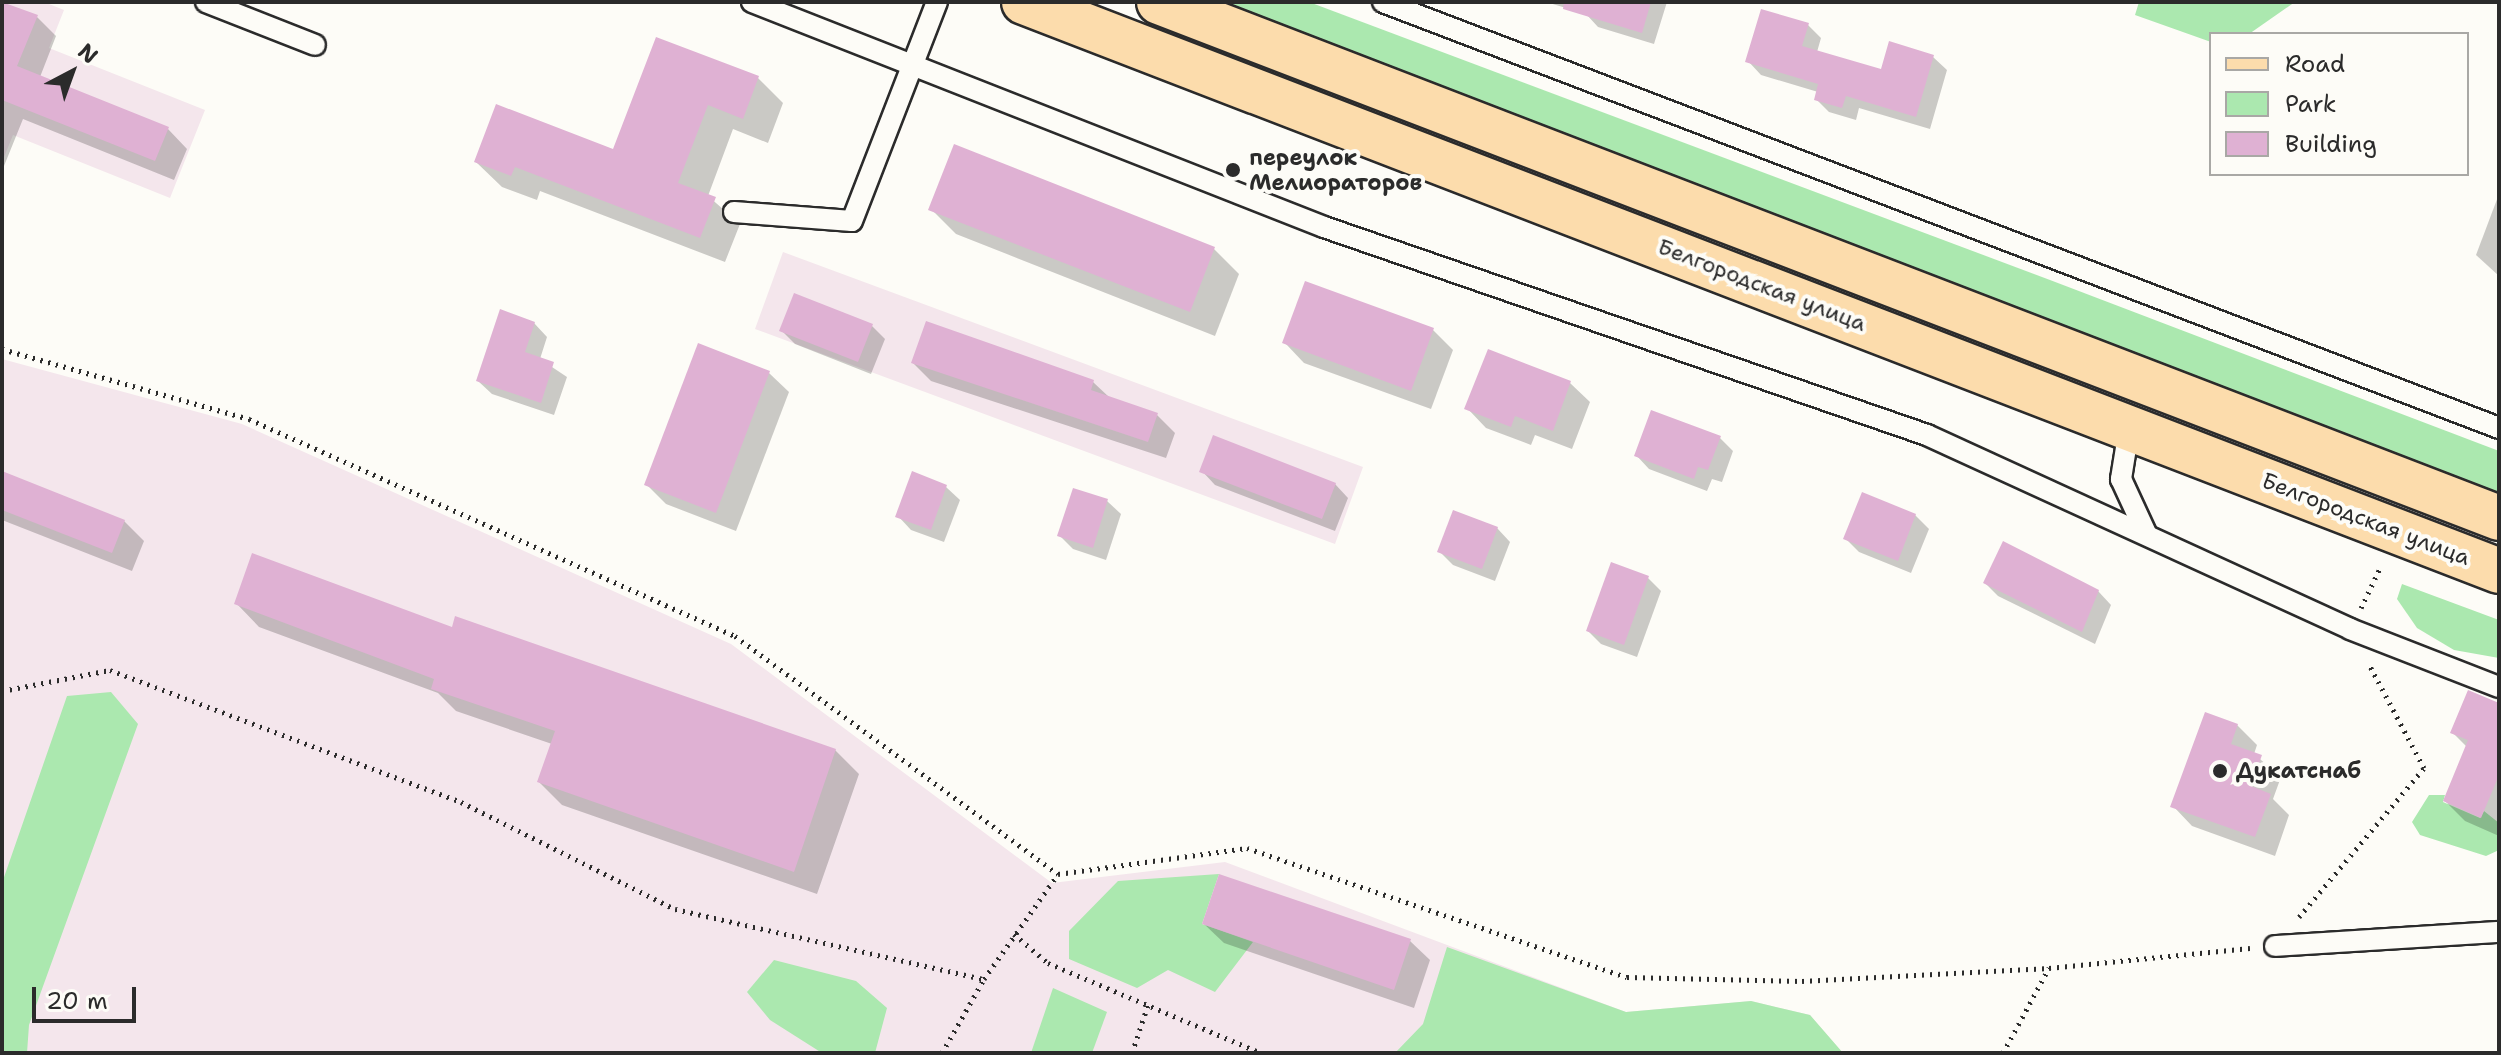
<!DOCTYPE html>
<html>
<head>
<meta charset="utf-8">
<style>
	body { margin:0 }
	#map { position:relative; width:2501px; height:1055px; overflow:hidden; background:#fdfcf7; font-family:"Shantell Sans",sans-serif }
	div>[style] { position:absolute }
	.built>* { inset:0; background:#f4e6ec }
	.green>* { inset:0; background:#abe8af }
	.shadow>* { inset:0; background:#0003 }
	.building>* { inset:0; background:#dfb1d3 }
	.path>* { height:5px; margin-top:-2.5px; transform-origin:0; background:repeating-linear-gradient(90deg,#2b2b2b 0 2px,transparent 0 8px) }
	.roads { filter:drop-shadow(2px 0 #2b2b2b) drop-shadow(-2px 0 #2b2b2b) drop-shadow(0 2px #2b2b2b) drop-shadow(0 -2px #2b2b2b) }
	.service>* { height:20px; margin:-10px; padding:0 10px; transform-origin:10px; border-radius:10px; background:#fdfcf7 }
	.primary>* { height:44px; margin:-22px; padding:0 22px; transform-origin:22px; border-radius:22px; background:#fcdcac }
	.dots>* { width:22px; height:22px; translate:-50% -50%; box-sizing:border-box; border:4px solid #fdfcf7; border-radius:50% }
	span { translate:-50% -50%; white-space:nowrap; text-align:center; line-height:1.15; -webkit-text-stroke:8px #fdfcf7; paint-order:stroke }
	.poi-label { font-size:22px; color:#2b2b2b; font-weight:700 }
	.left { translate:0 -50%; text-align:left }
	.street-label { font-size:22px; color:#2b2b2b }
	.frame { position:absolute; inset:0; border:4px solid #2b2b2b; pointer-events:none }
	.legend { position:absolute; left:2209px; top:32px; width:260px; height:144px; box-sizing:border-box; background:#fdfcf7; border:2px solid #a9a8a5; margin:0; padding:10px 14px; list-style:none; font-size:24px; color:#2b2b2b }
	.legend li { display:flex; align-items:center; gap:16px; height:40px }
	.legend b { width:40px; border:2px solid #a9a8a5 }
	.north { position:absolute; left:32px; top:32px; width:80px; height:80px; -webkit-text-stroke:6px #fdfcf7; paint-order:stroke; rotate:41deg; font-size:22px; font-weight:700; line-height:32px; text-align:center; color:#2b2b2b }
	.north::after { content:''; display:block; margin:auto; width:28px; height:36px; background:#2b2b2b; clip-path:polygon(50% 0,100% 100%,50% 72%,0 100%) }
	.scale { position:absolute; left:32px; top:987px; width:104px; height:36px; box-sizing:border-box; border:4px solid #2b2b2b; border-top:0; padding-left:10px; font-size:24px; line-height:28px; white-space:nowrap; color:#2b2b2b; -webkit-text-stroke:6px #fdfcf7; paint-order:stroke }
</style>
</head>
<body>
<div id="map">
	<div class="built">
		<i style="clip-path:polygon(2px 2px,44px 2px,64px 10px,49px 48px,205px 110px,170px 198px,13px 135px,2px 162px)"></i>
		<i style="clip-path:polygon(783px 252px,1363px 467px,1335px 544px,755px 329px)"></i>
		<i style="clip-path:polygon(2px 359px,242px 424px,731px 644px,1052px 883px,1225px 862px,1626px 1012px,1751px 1001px,1810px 1015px,1843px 1053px,2px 1053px)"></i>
	</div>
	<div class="green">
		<i style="clip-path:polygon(1194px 2px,1309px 2px,2050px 280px,2499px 451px,2499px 497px)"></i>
		<i style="clip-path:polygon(2139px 2px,2295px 2px,2249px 34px,2211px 34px,2211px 42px,2135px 15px)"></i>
		<i style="clip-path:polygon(2402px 584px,2499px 620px,2499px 658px,2454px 650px,2417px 628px,2397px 599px)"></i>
		<i style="clip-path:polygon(111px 692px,138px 724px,29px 1025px,27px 1053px,2px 1053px,2px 883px,67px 696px)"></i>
		<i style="clip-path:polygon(2429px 795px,2445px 795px,2443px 802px,2480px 818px,2484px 811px,2499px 823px,2499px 850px,2486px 856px,2420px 835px,2412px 822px)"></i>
		<i style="clip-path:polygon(1219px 874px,1202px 924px,1253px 942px,1215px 992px,1168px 970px,1137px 988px,1069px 959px,1069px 931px,1118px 881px)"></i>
		<i style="clip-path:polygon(1447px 947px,1626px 1012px,1751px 1001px,1810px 1015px,1843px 1053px,1395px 1053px,1423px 1024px)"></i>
		<i style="clip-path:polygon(774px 960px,856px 981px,887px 1008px,875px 1053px,822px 1053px,770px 1020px,747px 992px)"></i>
		<i style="clip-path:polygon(1053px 988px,1107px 1012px,1092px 1053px,1031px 1053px)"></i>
	</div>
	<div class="shadow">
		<i style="clip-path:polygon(1546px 2px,1667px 2px,1654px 44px,1598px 27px,1586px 14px)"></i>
		<i style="clip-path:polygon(2px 3px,37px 17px,56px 36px,40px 77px,168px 129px,187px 149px,174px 180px,23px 119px,2px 171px)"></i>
		<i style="clip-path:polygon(1808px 25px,1821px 38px,1817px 52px,1882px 71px,1933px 57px,1947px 70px,1930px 129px,1859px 108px,1856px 120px,1829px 112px,1816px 99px,1818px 92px,1761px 75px,1748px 61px)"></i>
		<i style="clip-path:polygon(758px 78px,783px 103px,768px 143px,733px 129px,708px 196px,740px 224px,725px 262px,540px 191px,537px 200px,502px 187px,476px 162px,614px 152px)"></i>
		<i style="clip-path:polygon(2499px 194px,2499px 276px,2476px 255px)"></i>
		<i style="clip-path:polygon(931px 209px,1214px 249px,1239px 274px,1215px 336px,956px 234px)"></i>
		<i style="clip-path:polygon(534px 323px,547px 337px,540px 359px,567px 377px,554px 415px,492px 394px,478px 381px)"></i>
		<i style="clip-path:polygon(872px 326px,885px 339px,871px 374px,795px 344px,782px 331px)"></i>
		<i style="clip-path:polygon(1433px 330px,1453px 350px,1431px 409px,1304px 363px,1285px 343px)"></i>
		<i style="clip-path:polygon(913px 363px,1093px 382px,1110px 398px,1157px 415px,1175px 433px,1166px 458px,931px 381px)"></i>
		<i style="clip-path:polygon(769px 373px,789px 392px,736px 531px,666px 504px,646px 484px)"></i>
		<i style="clip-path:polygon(1570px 383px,1590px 402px,1572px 449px,1535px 435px,1531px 445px,1486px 428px,1467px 408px)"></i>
		<i style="clip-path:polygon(1720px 438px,1733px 451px,1722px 482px,1712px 479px,1707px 491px,1649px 469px,1636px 455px)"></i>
		<i style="clip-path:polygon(1202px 471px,1335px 484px,1348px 498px,1335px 531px,1215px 485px)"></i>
		<i style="clip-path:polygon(2px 473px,124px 521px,144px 541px,132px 571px,2px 520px)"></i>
		<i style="clip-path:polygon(946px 487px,960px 500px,944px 542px,911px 530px,898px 516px)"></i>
		<i style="clip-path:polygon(1074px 491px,1107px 501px,1121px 514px,1106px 560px,1073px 549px,1060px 536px)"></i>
		<i style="clip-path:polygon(1915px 515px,1929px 529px,1911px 573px,1859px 552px,1845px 538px)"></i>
		<i style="clip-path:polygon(1497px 528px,1510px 542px,1495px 581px,1453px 565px,1440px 552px)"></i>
		<i style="clip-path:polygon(1648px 578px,1661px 591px,1637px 657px,1601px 644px,1588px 631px)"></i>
		<i style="clip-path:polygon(1985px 583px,2098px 591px,2111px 605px,2095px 644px,1998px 596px)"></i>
		<i style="clip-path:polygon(236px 603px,453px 629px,835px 750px,859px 774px,817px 894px,562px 805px,539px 782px,552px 744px,456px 711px,438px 693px,259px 627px)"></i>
		<i style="clip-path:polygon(2499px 705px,2499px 836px,2465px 821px,2445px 801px,2467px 747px,2453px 733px)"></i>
		<i style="clip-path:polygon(2237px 725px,2257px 745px,2254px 754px,2281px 777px,2273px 799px,2289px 815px,2275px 856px,2192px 826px,2173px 806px)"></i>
		<i style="clip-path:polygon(1204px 924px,1410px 941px,1430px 960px,1414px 1008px,1224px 943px)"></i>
	</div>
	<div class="building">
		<i style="clip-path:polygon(2px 2px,38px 15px,17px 66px,169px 127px,155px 161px,2px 100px)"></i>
		<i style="clip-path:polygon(1564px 2px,1651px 2px,1642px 33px,1563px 9px)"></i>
		<i style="clip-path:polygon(1761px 9px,1809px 23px,1802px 46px,1881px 69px,1889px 41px,1934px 55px,1916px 117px,1846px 96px,1842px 108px,1814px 100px,1818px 84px,1745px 62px)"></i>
		<i style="clip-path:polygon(656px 37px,759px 76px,743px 119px,708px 105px,678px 183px,716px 197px,700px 238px,515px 167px,511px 176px,474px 162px,496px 104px,613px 149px)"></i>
		<i style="clip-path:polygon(954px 144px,1215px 247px,1190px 312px,928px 210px)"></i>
		<i style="clip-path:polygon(1305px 281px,1434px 328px,1411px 391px,1282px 343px)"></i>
		<i style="clip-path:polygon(794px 293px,873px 324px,858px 362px,779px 331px)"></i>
		<i style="clip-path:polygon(500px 309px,535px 322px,525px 352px,554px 362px,541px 403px,476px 381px)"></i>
		<i style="clip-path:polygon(926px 321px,1094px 380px,1091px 390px,1158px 413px,1148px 442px,911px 363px)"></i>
		<i style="clip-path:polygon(698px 343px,770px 371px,716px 513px,644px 485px)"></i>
		<i style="clip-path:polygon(1488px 349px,1571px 381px,1553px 431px,1515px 416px,1511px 427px,1464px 409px)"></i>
		<i style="clip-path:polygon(1651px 410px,1721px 436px,1708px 470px,1698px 467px,1694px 479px,1634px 456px)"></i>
		<i style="clip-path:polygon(1213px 435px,1336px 483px,1322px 519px,1199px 472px)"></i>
		<i style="clip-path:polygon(2px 471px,125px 520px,112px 553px,2px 510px)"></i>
		<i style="clip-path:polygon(912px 471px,947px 485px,931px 530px,895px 517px)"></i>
		<i style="clip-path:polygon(1073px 488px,1108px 499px,1093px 548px,1057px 536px)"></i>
		<i style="clip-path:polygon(1862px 492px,1916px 514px,1898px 561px,1843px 539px)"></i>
		<i style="clip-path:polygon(1453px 510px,1498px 527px,1482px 569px,1437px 552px)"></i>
		<i style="clip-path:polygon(2003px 541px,2099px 590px,2082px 632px,1983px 583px)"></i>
		<i style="clip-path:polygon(252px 553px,452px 627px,455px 616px,836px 749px,794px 872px,537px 782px,555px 731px,431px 689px,434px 679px,234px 604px)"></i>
		<i style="clip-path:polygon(1611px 562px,1649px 576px,1624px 645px,1586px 631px)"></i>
		<i style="clip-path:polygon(2468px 690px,2499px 703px,2499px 775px,2481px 818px,2443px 801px,2468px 740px,2450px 733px)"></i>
		<i style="clip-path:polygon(2205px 712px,2238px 724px,2231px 744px,2262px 755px,2251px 786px,2271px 794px,2255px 837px,2170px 807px)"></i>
		<i style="clip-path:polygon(1219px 874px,1411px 939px,1394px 990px,1202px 924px)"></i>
	</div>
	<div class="path">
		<i style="left:2px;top:349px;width:257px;rotate:15.8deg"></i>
		<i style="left:249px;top:419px;width:532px;rotate:24.06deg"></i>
		<i style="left:735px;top:636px;width:401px;rotate:36.4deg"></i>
		<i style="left:2361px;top:608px;width:47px;rotate:-64.5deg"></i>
		<i style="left:2px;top:691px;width:110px;rotate:-11deg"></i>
		<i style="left:110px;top:670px;width:375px;rotate:20.6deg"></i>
		<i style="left:461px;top:802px;width:239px;rotate:26.6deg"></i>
		<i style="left:675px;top:909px;width:317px;rotate:12.8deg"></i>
		<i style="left:2299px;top:917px;width:194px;rotate:-50deg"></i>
		<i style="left:2424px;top:768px;width:115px;rotate:-117.9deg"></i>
		<i style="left:1014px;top:934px;width:45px;rotate:40.5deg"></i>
		<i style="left:1048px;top:963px;width:231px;rotate:22.9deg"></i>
		<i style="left:942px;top:1053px;width:85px;rotate:-60.4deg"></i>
		<i style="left:984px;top:979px;width:128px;rotate:-54.8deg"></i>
		<i style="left:1058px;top:874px;width:191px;rotate:-7.8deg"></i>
		<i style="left:1247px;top:848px;width:401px;rotate:18.8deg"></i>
		<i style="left:1627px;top:977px;width:175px;rotate:1.3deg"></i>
		<i style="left:1802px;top:981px;width:247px;rotate:-3deg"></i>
		<i style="left:1132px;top:1053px;width:51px;rotate:-71.6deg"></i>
		<i style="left:2003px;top:1053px;width:97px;rotate:-61.6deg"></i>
		<i style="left:2049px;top:968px;width:202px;rotate:-5.7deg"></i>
	</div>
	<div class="roads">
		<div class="service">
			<i style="left:206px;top:2px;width:117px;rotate:21.5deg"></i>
			<i style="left:752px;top:2px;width:615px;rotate:21.47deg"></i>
			<i style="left:1324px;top:227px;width:638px;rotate:19.03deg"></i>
			<i style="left:1927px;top:435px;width:465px;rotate:24.6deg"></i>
			<i style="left:2350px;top:629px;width:160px;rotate:21.3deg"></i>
			<i style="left:1383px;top:2px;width:1195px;rotate:20.89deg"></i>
			<i style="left:734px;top:212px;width:118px;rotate:4.4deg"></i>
			<i style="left:852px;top:221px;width:235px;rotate:-68.8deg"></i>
			<i style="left:2129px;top:429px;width:51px;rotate:99.1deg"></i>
			<i style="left:2121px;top:479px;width:60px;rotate:65.2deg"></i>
			<i style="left:2275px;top:946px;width:224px;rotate:-3.6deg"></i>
		</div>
		<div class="primary">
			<i style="left:1024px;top:2px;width:1581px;rotate:21.09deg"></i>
			<i style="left:1159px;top:2px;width:1436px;rotate:21.06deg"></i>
		</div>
	</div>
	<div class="dots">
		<i style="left:1233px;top:170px;background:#2b2b2b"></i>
		<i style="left:2220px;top:771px;background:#2b2b2b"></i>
	</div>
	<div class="poi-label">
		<span class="left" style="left:1249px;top:170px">переулок<br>Мелиораторов</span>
		<span class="left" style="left:2236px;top:771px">Дукатснаб</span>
	</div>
	<div class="street-label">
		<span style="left:1762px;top:285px;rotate:21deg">Белгородская улица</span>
		<span style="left:2366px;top:519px;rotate:21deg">Белгородская улица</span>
	</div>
	<div class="frame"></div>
	<ul class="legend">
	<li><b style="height:10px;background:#fcdcac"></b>Road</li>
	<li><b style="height:22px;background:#abe8af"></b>Park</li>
	<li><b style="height:22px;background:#dfb1d3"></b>Building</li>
	</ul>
	<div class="north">N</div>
	<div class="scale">20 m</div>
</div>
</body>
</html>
